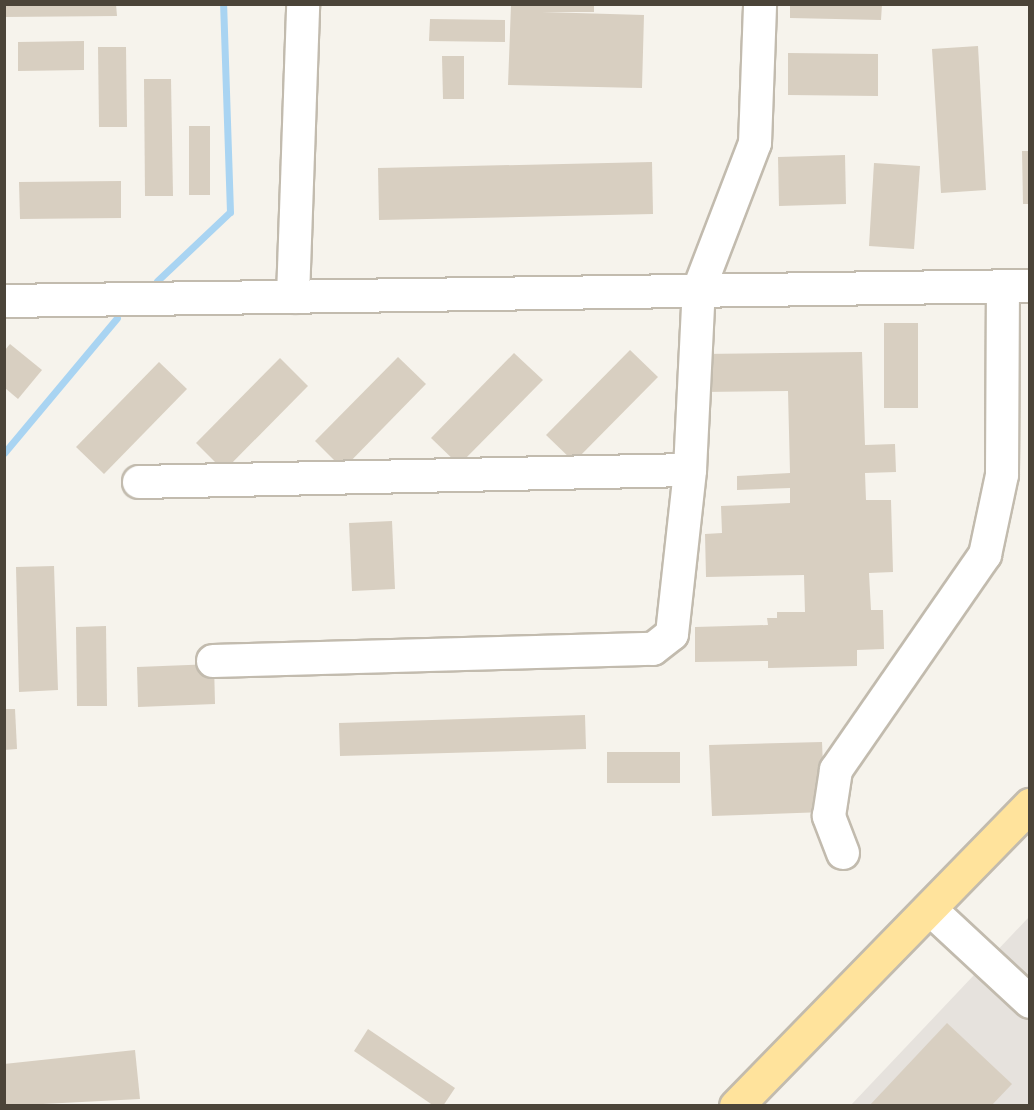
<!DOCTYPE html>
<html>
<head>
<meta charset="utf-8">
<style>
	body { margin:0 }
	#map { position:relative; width:1034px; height:1110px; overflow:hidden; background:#f6f3ec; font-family:Figtree,sans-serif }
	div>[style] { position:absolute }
	.industrial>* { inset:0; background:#e6e2dd }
	.stream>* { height:7px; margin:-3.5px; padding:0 3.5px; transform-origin:3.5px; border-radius:3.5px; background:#a9d4f2 }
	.building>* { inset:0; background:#d8cfc1 }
	.roads { filter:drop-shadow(2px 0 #c2bbae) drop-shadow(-2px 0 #c2bbae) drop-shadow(0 2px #c2bbae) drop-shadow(0 -2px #c2bbae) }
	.minor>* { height:32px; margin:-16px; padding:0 16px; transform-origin:16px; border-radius:16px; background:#fff }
	.major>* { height:33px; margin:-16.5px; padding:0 16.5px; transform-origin:16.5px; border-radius:16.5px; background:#ffe39c }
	span { translate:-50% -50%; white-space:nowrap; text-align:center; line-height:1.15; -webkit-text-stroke:6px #fff; paint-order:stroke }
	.frame { position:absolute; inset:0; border:6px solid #4b4439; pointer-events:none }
</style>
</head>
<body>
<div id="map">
	<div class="industrial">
		<i style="clip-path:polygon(1029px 917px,1029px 1105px,851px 1105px)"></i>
	</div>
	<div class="stream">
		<i style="left:157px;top:281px;width:100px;rotate:-43.4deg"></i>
		<i style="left:230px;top:212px;width:208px;rotate:-91.9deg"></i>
		<i style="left:4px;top:453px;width:176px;rotate:-50.1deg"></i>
	</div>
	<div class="building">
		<i style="clip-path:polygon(4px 4px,116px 4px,117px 16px,4px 17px)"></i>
		<i style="clip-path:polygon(790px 4px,882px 4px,881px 20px,790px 18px)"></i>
		<i style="clip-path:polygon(511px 5px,594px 5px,594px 12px,542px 12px,644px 15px,642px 88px,508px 85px)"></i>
		<i style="clip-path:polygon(430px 19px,505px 20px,505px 42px,429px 41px)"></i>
		<i style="clip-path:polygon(84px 41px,84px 70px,18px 71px,18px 42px)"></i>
		<i style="clip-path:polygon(978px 46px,986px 190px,941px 193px,932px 49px)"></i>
		<i style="clip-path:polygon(98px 47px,126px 47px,127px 127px,99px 127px)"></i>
		<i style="clip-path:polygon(788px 53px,878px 54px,878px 96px,788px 95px)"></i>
		<i style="clip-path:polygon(442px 56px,464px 56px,464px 99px,443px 99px)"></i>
		<i style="clip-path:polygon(144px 79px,171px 79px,173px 196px,145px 196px)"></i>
		<i style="clip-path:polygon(189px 126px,210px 126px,210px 195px,189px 195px)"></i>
		<i style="clip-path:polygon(1022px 151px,1030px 151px,1030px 204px,1023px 204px)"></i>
		<i style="clip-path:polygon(845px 155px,846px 204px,779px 206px,778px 157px)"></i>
		<i style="clip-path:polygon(652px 162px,653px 214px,379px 220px,378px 168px)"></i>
		<i style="clip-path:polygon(874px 163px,920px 166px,914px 249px,869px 246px)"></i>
		<i style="clip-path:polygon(121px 181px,121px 218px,20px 219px,19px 182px)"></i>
		<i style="clip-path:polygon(884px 323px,918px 323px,918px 408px,884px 408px)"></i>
		<i style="clip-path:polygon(10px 344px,42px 370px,18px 399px,5px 388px,5px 350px)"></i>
		<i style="clip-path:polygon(630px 350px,658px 377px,574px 462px,546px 435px)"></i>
		<i style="clip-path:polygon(862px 352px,865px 445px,895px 444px,896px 472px,865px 473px,866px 500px,891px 500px,893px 572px,869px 573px,871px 610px,883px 610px,884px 649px,857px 650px,857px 666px,768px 668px,768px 661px,695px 662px,695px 627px,768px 625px,767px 618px,777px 618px,777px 612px,805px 612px,804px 575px,706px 577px,705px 534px,722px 533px,721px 506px,790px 503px,790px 488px,737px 490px,737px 476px,790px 473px,788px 391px,703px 392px,702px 354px)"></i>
		<i style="clip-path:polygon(514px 353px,543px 380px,459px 465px,431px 438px)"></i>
		<i style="clip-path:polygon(398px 357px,426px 384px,343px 469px,315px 441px)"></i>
		<i style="clip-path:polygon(280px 358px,308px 386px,224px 471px,196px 443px)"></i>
		<i style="clip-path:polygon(159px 362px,187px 389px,104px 474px,76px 447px)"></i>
		<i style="clip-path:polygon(392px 521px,395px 589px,352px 591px,349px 523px)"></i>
		<i style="clip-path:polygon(54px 566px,58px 690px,19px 692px,16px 567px)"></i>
		<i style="clip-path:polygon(106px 626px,107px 706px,77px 706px,76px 627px)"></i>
		<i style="clip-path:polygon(214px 664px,215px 704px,138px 707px,137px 667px)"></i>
		<i style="clip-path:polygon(4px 709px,15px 709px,17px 749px,4px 750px)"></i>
		<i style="clip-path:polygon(585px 715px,586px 749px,340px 756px,339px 723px)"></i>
		<i style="clip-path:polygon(822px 742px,825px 812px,712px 816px,709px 745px)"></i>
		<i style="clip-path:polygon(607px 752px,680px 752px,680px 783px,607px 783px)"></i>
		<i style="clip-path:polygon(947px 1023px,1012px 1084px,991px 1106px,869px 1106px)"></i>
		<i style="clip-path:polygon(368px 1029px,455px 1088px,443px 1106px,434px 1106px,354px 1051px)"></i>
		<i style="clip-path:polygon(135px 1050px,140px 1099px,4px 1106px,4px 1064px)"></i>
	</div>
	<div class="roads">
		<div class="minor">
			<i style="left:293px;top:297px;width:293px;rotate:-88deg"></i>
			<i style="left:4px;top:301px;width:1026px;rotate:-0.84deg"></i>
			<i style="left:139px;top:482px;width:551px;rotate:-1.25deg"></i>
			<i style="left:213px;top:661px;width:440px;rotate:-1.6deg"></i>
			<i style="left:653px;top:649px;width:24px;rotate:-38deg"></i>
			<i style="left:672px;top:634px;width:165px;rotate:-83.7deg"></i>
			<i style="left:690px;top:470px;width:181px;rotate:-87.2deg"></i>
			<i style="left:699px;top:289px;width:156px;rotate:-69deg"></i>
			<i style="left:755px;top:143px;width:139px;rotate:-87.9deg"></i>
			<i style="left:843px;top:853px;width:40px;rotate:-111deg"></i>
			<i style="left:829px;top:816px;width:47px;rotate:-81.3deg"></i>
			<i style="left:836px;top:770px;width:262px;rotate:-55.3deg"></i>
			<i style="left:985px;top:555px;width:82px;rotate:-78deg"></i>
			<i style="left:1002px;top:475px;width:189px;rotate:-89.7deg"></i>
			<i style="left:931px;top:910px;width:135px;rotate:42.9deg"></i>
		</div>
		<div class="major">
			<i style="left:736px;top:1106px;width:421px;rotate:-45.7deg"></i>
		</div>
	</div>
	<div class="frame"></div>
</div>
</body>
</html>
